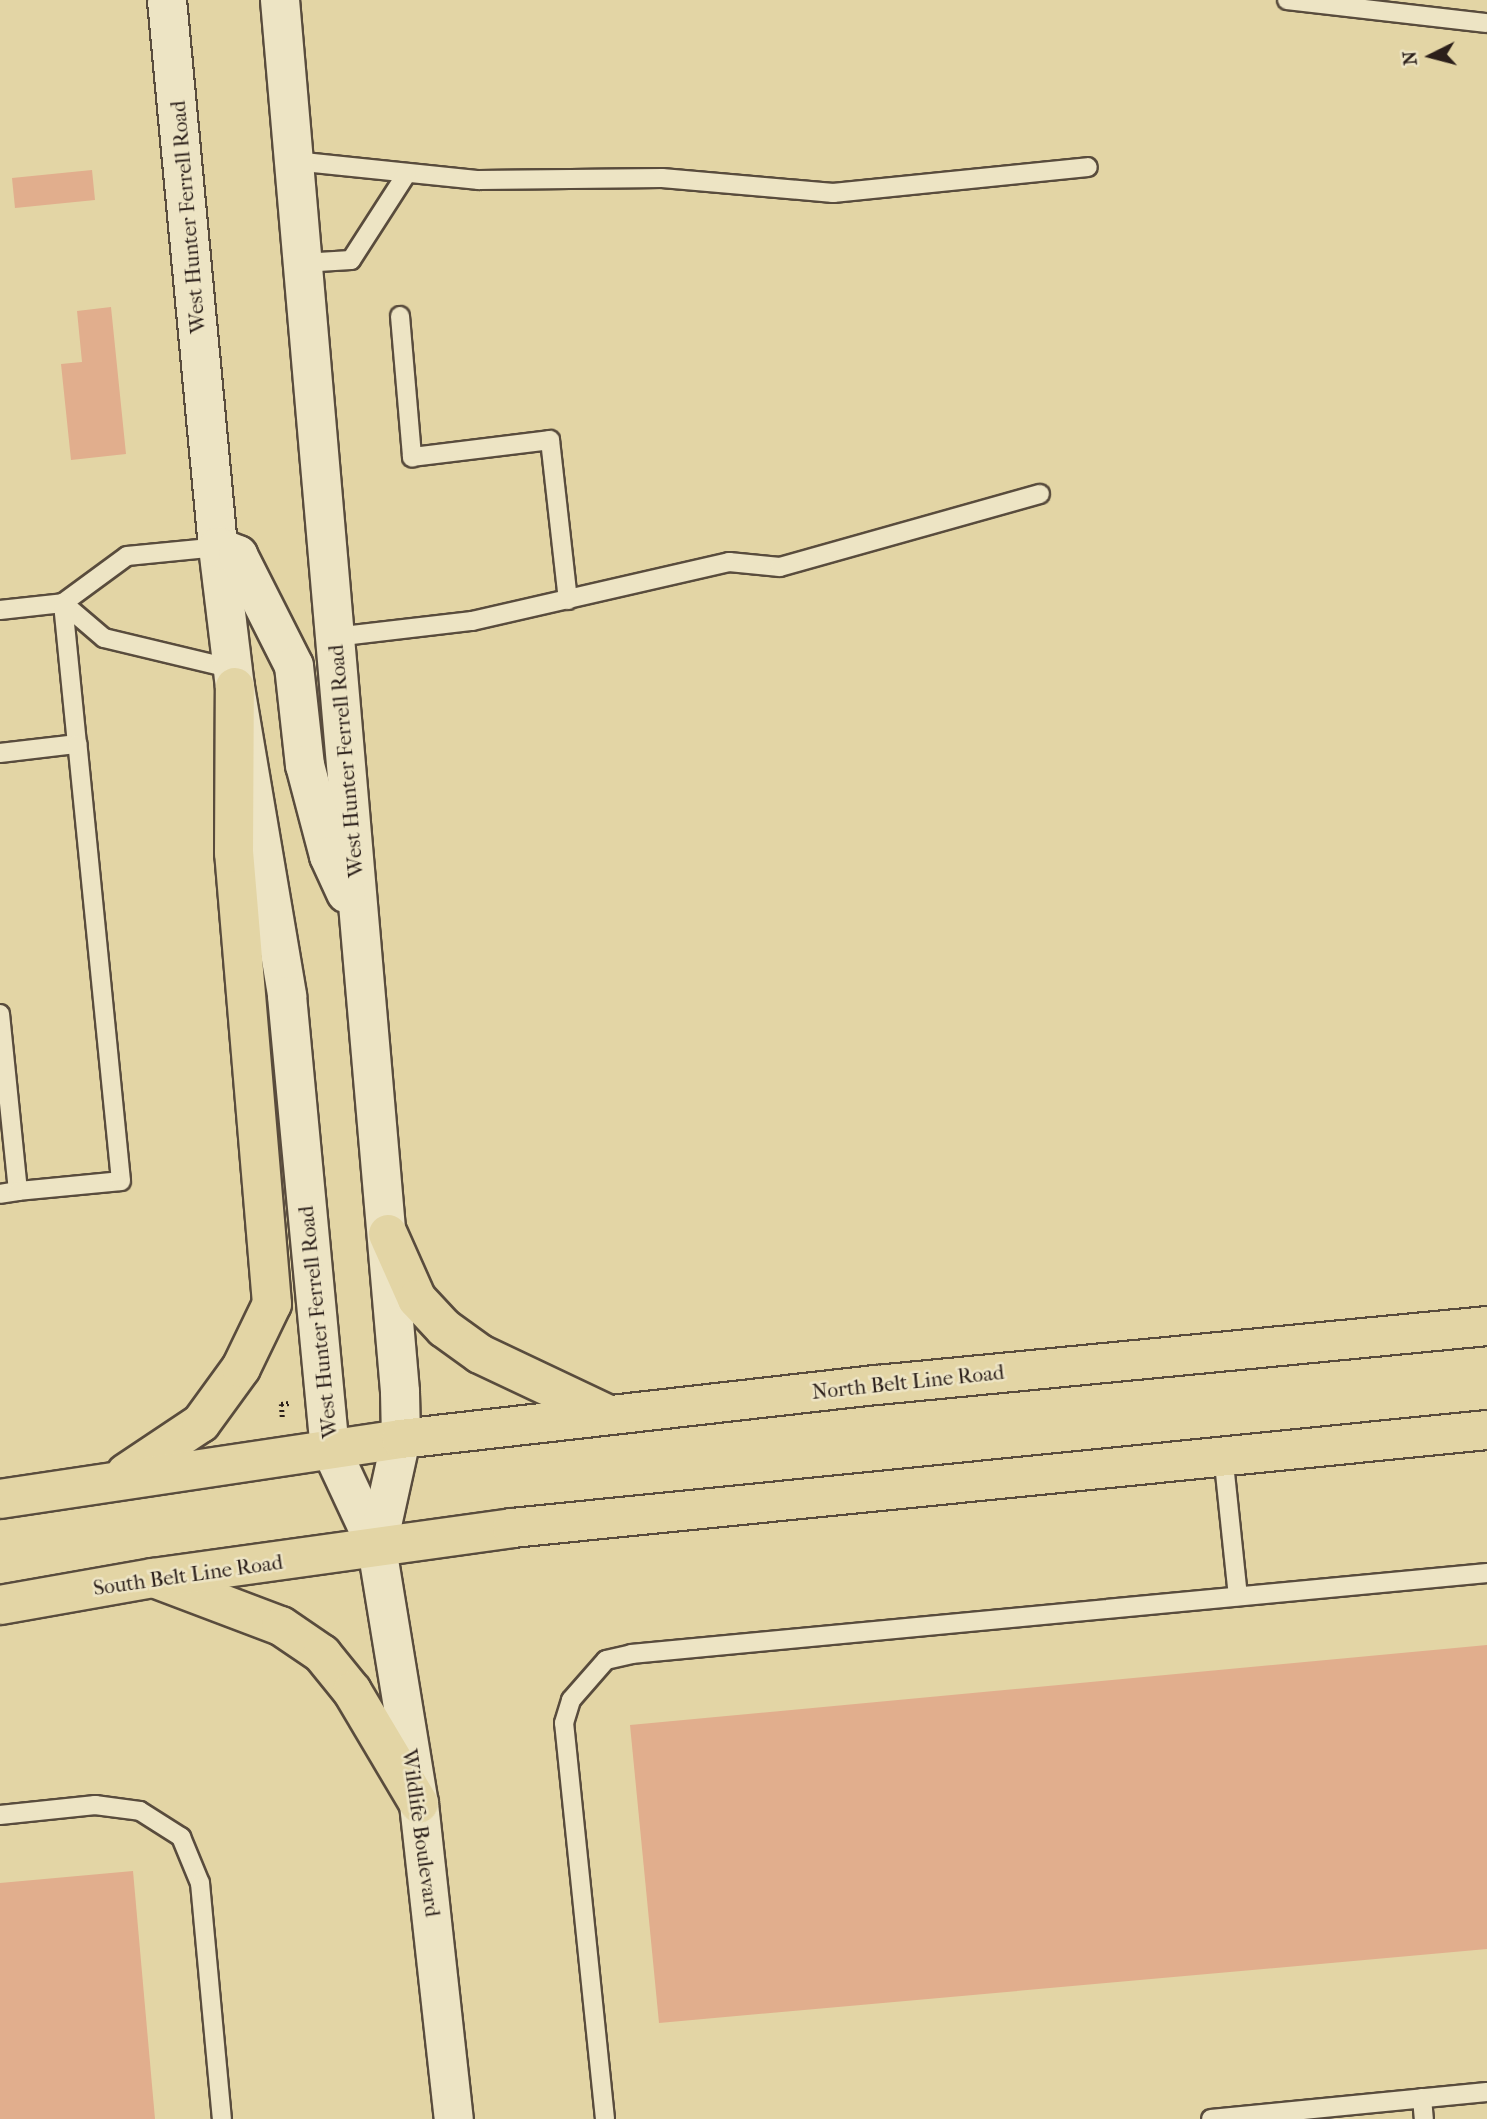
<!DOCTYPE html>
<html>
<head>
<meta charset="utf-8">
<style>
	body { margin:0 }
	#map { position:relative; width:1487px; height:2119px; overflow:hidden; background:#e3d5a5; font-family:"IM FELL French Canon",serif }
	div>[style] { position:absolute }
	.building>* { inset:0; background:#e1ae8d }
	.path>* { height:4.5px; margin-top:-2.25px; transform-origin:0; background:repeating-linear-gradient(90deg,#2b1f1a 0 2px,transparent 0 5.5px) }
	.roads { filter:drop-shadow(2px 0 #594c3d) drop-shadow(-2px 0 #594c3d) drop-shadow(0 2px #594c3d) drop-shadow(0 -2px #594c3d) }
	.lane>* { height:18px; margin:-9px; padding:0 9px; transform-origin:9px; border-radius:9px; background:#ede4c4 }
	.secondary>* { height:38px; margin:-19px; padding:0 19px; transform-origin:19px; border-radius:19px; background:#ede4c4 }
	.primary>* { height:38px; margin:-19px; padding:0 19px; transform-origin:19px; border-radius:19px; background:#e3d5a5 }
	span { translate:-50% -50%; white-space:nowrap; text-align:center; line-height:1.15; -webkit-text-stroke:5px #ede4c4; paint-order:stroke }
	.street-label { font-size:21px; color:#2b1f1a }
	.north { position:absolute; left:1396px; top:21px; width:70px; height:70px; -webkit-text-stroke:5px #ede4c4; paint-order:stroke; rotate:264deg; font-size:19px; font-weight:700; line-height:28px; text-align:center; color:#2b1f1a }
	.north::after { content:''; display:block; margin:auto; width:24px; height:32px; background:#2b1f1a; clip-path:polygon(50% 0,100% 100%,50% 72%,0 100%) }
</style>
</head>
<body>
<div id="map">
	<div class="building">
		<i style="clip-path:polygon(92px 170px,95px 200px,15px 208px,12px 178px)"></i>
		<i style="clip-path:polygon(111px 307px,126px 454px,71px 460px,61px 364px,82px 362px,77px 311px)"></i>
		<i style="clip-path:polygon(1487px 1645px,1487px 1949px,659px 2023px,630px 1725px)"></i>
		<i style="clip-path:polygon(133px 1871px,155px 2119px,0 2119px,0 1883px)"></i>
	</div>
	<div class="path">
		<i style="left:282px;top:1417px;width:13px;rotate:-94deg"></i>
		<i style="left:281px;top:1404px;width:8px;rotate:-7deg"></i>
	</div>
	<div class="roads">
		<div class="lane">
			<i style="left:1287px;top:0;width:201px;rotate:6.6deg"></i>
			<i style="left:294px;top:161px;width:186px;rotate:5.9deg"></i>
			<i style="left:479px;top:180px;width:183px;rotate:-0.6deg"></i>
			<i style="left:662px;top:178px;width:172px;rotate:5deg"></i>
			<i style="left:833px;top:193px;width:256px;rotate:-5.8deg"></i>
			<i style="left:302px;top:263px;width:49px;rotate:-3.5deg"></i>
			<i style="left:351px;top:260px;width:103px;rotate:-57.2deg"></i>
			<i style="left:400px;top:316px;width:142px;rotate:85.1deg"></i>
			<i style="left:412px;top:457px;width:139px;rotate:-7deg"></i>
			<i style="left:550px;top:440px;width:161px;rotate:83.6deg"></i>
			<i style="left:63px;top:603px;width:54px;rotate:40.5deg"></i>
			<i style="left:104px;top:638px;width:133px;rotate:13.5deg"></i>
			<i style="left:0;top:610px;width:63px;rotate:-6.3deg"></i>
			<i style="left:63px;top:603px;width:79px;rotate:-36.3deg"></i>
			<i style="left:127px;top:556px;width:91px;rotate:-5.6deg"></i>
			<i style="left:335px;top:637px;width:138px;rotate:-6.7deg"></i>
			<i style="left:472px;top:621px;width:264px;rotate:-12.9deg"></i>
			<i style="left:729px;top:562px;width:51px;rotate:5.6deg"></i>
			<i style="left:780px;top:567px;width:270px;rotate:-15.7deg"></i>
			<i style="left:0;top:753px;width:78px;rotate:-6.7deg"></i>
			<i style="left:77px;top:744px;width:142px;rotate:-95.7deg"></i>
			<i style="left:0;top:1014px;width:178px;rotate:84.2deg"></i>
			<i style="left:18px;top:1191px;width:18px;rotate:171deg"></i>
			<i style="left:18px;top:1191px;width:103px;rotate:-5.5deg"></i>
			<i style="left:121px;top:1181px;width:439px;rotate:-95.7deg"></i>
			<i style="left:1223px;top:1454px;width:143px;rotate:84deg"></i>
			<i style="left:0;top:1815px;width:96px;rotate:-6deg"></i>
			<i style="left:95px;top:1805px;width:45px;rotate:7.6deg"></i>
			<i style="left:140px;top:1811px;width:49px;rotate:32.4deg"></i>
			<i style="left:181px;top:1837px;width:50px;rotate:67.6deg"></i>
			<i style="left:200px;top:1883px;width:237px;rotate:84.7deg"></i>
			<i style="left:1422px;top:2098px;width:21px;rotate:85deg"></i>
			<i style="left:605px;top:2119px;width:398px;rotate:-95.9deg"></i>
			<i style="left:564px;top:1723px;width:24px;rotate:-73deg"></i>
			<i style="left:571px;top:1700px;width:53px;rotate:-48.8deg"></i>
			<i style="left:606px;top:1660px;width:26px;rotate:-13deg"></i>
			<i style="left:631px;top:1654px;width:860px;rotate:-5.41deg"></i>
			<i style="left:1211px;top:2119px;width:277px;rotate:-5.6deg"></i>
		</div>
		<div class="secondary">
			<i style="left:167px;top:0;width:549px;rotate:84.67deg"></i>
			<i style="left:218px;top:547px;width:141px;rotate:83.1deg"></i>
			<i style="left:235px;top:687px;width:313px;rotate:80.4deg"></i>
			<i style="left:287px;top:996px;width:453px;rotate:84.6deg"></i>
			<i style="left:330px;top:1447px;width:111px;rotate:65deg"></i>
			<i style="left:377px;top:1548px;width:259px;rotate:80.7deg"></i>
			<i style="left:419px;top:1804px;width:317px;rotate:83.7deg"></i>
			<i style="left:280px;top:0;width:1397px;rotate:85.07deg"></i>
			<i style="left:400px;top:1392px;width:47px;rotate:88.8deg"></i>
			<i style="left:401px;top:1439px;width:112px;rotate:102.4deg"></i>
			<i style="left:218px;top:547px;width:22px;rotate:22deg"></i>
			<i style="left:238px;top:555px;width:124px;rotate:63.2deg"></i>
			<i style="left:294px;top:666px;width:100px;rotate:83.7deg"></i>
			<i style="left:305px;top:765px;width:94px;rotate:75.2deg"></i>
			<i style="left:329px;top:856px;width:41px;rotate:65.3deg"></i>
		</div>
		<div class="primary">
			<i style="left:388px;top:1234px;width:71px;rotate:66deg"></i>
			<i style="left:417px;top:1299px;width:40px;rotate:47deg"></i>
			<i style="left:444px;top:1328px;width:44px;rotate:35.8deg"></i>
			<i style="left:480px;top:1354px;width:143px;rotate:25.3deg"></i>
			<i style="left:126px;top:1473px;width:90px;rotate:-33.7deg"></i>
			<i style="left:201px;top:1423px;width:68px;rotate:-54deg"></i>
			<i style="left:241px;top:1368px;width:71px;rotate:-64.2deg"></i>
			<i style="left:272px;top:1304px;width:453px;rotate:-94.8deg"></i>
			<i style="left:234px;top:853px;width:166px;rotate:-89.7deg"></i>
			<i style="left:0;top:1499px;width:405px;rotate:-8.5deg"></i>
			<i style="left:401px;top:1439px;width:479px;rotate:-6.5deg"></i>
			<i style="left:877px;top:1385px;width:613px;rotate:-5.52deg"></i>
			<i style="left:159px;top:1580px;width:130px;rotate:20.7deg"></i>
			<i style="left:281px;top:1626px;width:50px;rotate:34.3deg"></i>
			<i style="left:322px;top:1654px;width:48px;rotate:51deg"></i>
			<i style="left:352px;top:1691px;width:131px;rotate:59.3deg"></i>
			<i style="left:0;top:1605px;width:155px;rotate:-10deg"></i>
			<i style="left:153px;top:1578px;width:362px;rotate:-7.9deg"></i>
			<i style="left:512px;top:1528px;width:980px;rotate:-5.74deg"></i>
		</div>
	</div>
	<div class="street-label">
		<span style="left:188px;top:217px;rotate:-95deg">West Hunter Ferrell Road</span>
		<span style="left:346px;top:761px;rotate:-95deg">West Hunter Ferrell Road</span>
		<span style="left:318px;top:1322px;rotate:-96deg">West Hunter Ferrell Road</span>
		<span style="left:908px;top:1382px;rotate:-6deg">North Belt Line Road</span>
		<span style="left:188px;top:1575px;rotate:-8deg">South Belt Line Road</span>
		<span style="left:421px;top:1833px;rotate:82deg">Wildlife Boulevard</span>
	</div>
	<div class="north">N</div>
</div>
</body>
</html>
